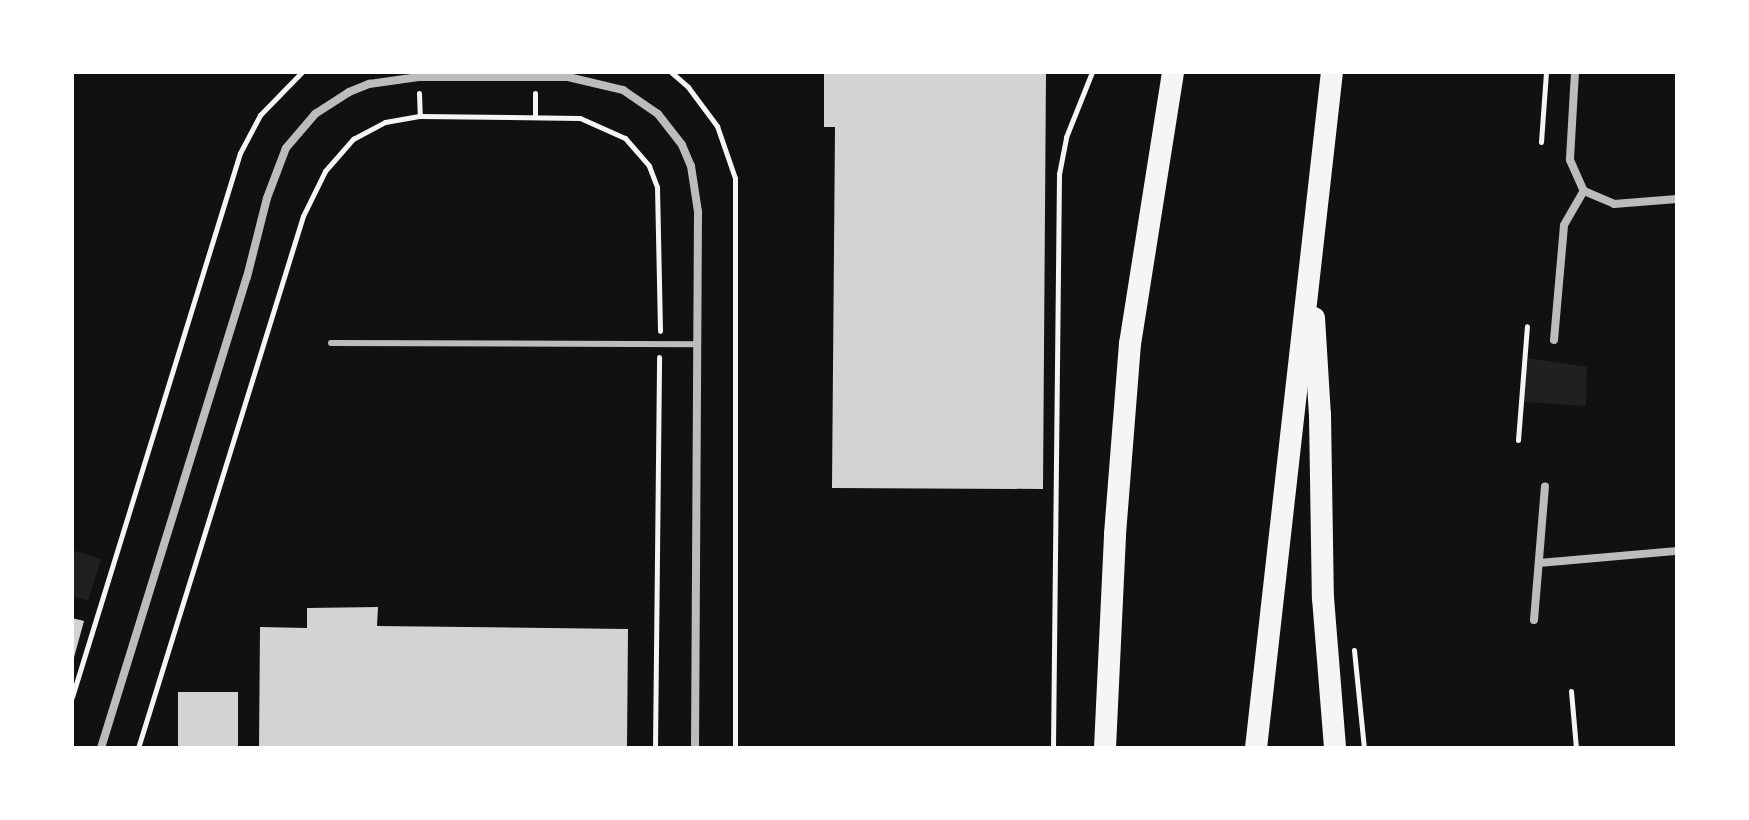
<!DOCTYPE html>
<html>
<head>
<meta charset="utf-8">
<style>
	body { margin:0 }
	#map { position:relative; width:1749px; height:820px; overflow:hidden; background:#111; font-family:Montserrat,sans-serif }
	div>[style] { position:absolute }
	.green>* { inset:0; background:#202020 }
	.building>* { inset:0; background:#d3d3d3 }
	.path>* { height:5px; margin:-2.5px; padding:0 2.5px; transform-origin:2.5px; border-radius:2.5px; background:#f5f5f5 }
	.service>* { height:6px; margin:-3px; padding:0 3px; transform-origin:3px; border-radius:3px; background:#bcbcbc }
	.minor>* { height:8px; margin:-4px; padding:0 4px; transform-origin:4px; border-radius:4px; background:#bcbcbc }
	.motorway>* { height:22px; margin:-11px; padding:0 11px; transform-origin:11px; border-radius:11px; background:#f5f5f5 }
	span { translate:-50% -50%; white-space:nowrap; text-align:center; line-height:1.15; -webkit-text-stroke:8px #fff; paint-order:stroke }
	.frame { position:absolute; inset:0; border:74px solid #fff; pointer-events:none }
</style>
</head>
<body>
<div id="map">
	<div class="green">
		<i style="clip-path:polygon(1528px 358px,1587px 367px,1586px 406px,1523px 402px)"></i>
		<i style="clip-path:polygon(72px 550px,101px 559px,88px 601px,72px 596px)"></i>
	</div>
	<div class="building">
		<i style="clip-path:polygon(824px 72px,1046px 72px,1043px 489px,832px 488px,835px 127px,824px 127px)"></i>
		<i style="clip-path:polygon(378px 607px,377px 626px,628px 629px,627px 748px,259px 748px,260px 627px,307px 628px,307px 608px)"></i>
		<i style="clip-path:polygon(72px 618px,84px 621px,73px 661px,72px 661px)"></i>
		<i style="clip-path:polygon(178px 692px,238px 692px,238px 748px,178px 748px)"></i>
	</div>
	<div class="path">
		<i style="left:671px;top:72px;width:23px;rotate:41deg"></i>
		<i style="left:688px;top:87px;width:49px;rotate:53.4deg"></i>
		<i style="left:717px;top:126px;width:55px;rotate:70.9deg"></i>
		<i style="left:735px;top:178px;width:570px;rotate:90deg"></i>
		<i style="left:419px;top:93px;width:23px;rotate:88deg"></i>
		<i style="left:535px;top:116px;width:23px;rotate:-90deg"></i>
		<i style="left:1541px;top:142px;width:70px;rotate:-85.9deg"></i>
		<i style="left:1518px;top:440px;width:114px;rotate:-85.5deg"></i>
		<i style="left:1354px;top:650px;width:99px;rotate:84.2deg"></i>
		<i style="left:1571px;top:691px;width:57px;rotate:85deg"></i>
		<i style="left:72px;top:697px;width:569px;rotate:-72.84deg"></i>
		<i style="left:240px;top:153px;width:43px;rotate:-62.2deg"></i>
		<i style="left:260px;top:115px;width:60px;rotate:-45.7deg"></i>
		<i style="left:138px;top:748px;width:557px;rotate:-72.77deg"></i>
		<i style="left:303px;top:216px;width:50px;rotate:-63.9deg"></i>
		<i style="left:325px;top:171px;width:43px;rotate:-48.8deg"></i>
		<i style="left:353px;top:139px;width:36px;rotate:-28deg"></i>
		<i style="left:385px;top:122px;width:36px;rotate:-10deg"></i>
		<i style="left:420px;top:116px;width:160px;rotate:0.7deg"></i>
		<i style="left:580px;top:118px;width:49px;rotate:24deg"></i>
		<i style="left:625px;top:138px;width:37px;rotate:49deg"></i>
		<i style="left:649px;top:166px;width:22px;rotate:69deg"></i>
		<i style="left:657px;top:187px;width:144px;rotate:88.8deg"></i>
		<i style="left:655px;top:748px;width:391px;rotate:-89.4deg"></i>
		<i style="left:1053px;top:748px;width:574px;rotate:-89.4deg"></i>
		<i style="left:1059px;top:174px;width:38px;rotate:-79deg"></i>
		<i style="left:1066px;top:137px;width:70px;rotate:-68.2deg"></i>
	</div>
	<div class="service">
		<i style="left:331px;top:343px;width:366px;rotate:0.2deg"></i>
	</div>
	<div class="minor">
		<i style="left:1575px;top:72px;width:88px;rotate:93.3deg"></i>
		<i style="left:1570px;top:160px;width:34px;rotate:66deg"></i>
		<i style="left:1584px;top:191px;width:33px;rotate:23deg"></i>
		<i style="left:1614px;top:204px;width:63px;rotate:-4.5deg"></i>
		<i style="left:1554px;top:340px;width:115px;rotate:-85deg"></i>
		<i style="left:1564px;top:225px;width:39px;rotate:-60deg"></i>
		<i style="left:1539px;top:563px;width:139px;rotate:-5deg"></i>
		<i style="left:1534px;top:620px;width:134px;rotate:-85.3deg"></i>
		<i style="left:101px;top:748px;width:493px;rotate:-72.8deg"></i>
		<i style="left:247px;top:277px;width:81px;rotate:-75.8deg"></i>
		<i style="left:267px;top:198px;width:53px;rotate:-69.2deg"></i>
		<i style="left:286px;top:148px;width:45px;rotate:-49.5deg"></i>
		<i style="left:315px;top:114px;width:40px;rotate:-32.9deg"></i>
		<i style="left:349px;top:92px;width:22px;rotate:-22deg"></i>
		<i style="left:369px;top:84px;width:50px;rotate:-8deg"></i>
		<i style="left:419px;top:77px;width:149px"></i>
		<i style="left:568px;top:77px;width:57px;rotate:13.3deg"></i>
		<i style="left:623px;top:90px;width:42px;rotate:34.4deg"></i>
		<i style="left:658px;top:114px;width:39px;rotate:52deg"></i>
		<i style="left:682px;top:145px;width:23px;rotate:67deg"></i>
		<i style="left:691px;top:166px;width:47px;rotate:81.3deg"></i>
		<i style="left:698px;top:212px;width:536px;rotate:90.32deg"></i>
	</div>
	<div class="motorway">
		<i style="left:1314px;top:318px;width:97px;rotate:86.5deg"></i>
		<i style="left:1320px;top:415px;width:183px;rotate:89.1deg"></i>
		<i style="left:1323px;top:598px;width:150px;rotate:85.4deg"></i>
		<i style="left:1105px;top:748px;width:214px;rotate:-87.3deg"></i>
		<i style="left:1115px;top:534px;width:191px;rotate:-85.5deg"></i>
		<i style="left:1130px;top:344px;width:275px;rotate:-81deg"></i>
		<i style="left:1256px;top:748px;width:680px;rotate:-83.59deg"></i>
	</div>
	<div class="frame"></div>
</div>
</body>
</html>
